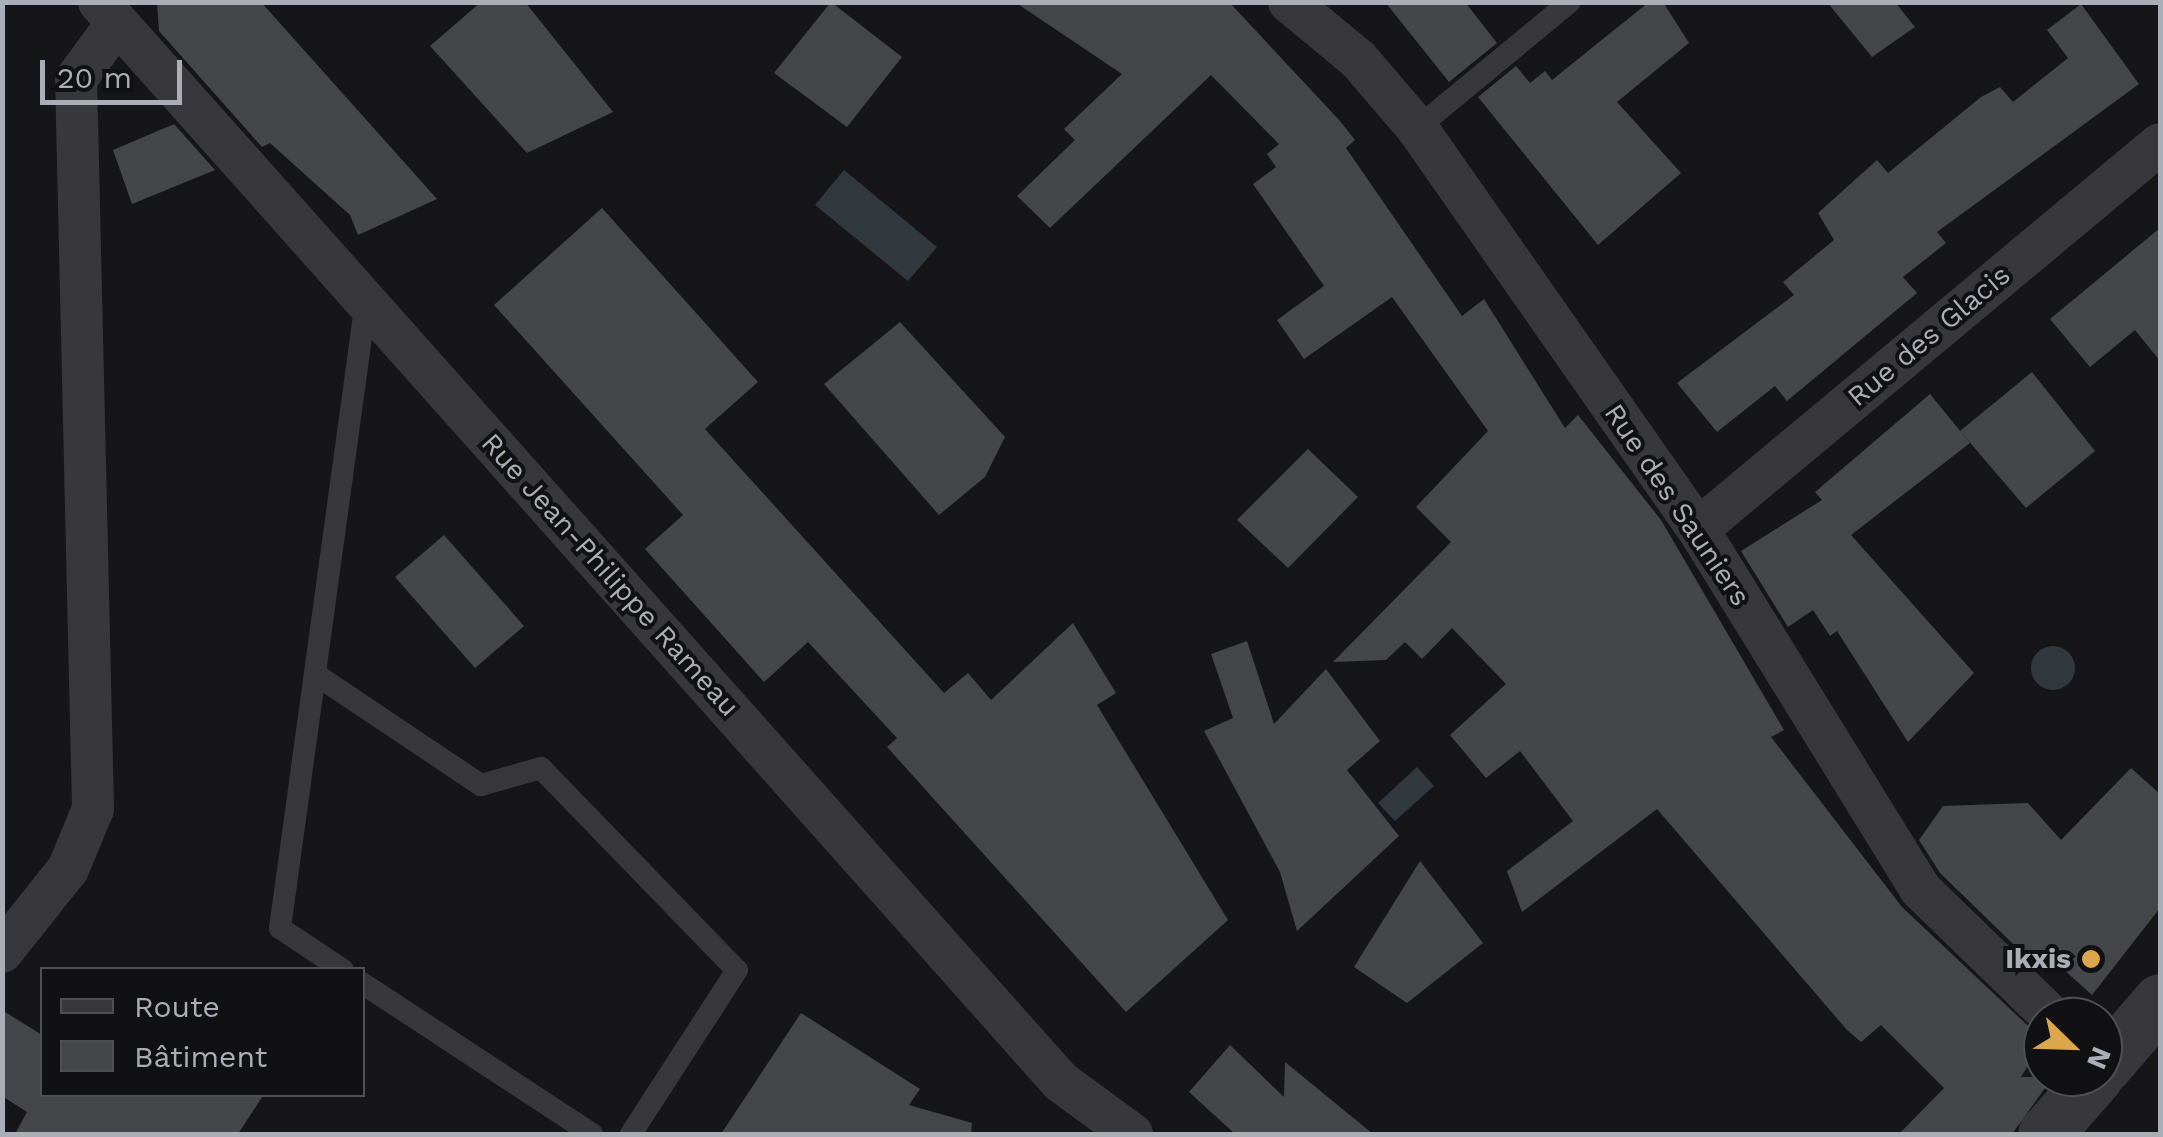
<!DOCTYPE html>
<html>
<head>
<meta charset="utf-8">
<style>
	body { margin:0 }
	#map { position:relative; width:2163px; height:1137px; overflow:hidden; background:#161618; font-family:"Work Sans",sans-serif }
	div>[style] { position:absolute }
	.water>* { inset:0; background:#31393f }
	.round { border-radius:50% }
	.building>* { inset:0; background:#45464a }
	.service>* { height:22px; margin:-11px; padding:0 11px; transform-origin:11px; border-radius:11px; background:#38383c }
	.minor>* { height:42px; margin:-21px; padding:0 21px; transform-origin:21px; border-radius:21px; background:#38383c }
	.tertiary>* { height:55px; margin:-27.5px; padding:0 27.5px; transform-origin:27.5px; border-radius:27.5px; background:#38383c }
	.dots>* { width:28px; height:28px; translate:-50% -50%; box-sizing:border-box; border:5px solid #111113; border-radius:50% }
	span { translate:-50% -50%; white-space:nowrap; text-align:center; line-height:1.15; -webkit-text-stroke:8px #111113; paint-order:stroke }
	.street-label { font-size:28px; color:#aaaeb6 }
	.poi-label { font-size:28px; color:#aaaeb6; font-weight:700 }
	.right { translate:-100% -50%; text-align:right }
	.frame { position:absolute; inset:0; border:5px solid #aaaeb6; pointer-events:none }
	.legend { position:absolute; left:40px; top:967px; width:325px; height:130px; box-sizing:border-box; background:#111113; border:2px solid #4e5054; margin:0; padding:12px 18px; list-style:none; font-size:30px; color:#aaaeb6 }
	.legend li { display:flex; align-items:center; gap:20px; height:50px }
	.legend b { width:50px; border:2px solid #4e5054 }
	.north { position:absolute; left:2023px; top:997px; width:100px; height:100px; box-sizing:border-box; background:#111113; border:2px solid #4e5054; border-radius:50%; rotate:113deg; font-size:28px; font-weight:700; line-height:40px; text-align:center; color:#aaaeb6 }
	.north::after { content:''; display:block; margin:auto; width:35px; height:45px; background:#dca64a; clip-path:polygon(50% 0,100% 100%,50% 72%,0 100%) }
	.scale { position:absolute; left:40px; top:60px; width:142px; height:45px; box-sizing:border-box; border:5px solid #aaaeb6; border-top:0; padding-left:12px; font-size:30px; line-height:35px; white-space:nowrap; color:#aaaeb6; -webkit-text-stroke:8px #111113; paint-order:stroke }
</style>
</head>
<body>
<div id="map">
	<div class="water">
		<i style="clip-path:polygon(844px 170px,937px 247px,908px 281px,815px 205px)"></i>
		<i class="round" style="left:2031px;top:646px;width:44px;height:44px"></i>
		<i style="clip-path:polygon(1417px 767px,1434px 786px,1395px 821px,1378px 803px)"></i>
	</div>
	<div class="building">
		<i style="clip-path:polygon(157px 2px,261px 2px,437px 199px,358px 235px,350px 215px,270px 143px,262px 147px,159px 31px)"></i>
		<i style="clip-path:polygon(481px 2px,525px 2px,613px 112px,527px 153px,430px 46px)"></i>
		<i style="clip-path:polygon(831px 2px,902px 57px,847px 127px,774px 73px)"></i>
		<i style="clip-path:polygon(1015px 2px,1229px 2px,1340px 121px,1355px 140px,1346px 148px,1462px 316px,1484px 299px,1565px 428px,1578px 415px,1661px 520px,1784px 730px,1771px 737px,1902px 907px,2043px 1040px,2021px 1077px,2053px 1077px,2012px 1134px,1899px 1134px,1944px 1088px,1881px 1025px,1861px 1042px,1847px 1030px,1657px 809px,1522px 912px,1507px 871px,1573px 821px,1520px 751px,1486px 778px,1450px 735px,1506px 684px,1452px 628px,1422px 659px,1405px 642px,1386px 660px,1333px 662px,1451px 542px,1416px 507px,1488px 431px,1392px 297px,1304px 359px,1277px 320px,1324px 286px,1253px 184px,1276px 167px,1267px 154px,1279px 144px,1211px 75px,1050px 228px,1017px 196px,1075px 140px,1064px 129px,1122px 74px)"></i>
		<i style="clip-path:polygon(1385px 2px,1465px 2px,1497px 43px,1449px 82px)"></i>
		<i style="clip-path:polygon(1649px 2px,1663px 2px,1689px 43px,1617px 102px,1681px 173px,1598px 245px,1478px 97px,1516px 66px,1530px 83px,1545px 71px,1552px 80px)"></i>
		<i style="clip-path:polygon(1827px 2px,1895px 2px,1915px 27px,1872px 57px)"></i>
		<i style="clip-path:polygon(2081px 4px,2139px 84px,1937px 232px,1946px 243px,1903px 277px,1917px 293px,1787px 401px,1775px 386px,1717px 432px,1677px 383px,1794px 295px,1783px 282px,1834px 240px,1818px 213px,1877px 160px,1888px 173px,1981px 97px,2000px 87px,2013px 102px,2068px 58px,2047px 30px)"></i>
		<i style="clip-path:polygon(174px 124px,215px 170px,132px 204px,113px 150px)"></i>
		<i style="clip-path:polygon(602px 208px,758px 382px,705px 429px,944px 693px,968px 673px,991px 700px,1073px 623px,1116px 693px,1097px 705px,1228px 920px,1126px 1012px,887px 747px,897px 738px,808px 642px,764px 682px,645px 549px,683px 515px,494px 305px)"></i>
		<i style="clip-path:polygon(2160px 228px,2160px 361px,2135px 330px,2090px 367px,2050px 319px)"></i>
		<i style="clip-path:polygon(900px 322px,1005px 437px,985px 477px,939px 515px,824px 384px)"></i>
		<i style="clip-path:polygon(2032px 372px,2095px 451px,2026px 508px,1960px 431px)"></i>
		<i style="clip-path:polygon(1930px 394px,1970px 443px,1851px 535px,1974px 673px,1908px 742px,1837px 631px,1830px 636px,1813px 610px,1788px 627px,1741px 551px,1822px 500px,1815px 492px)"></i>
		<i style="clip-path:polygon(1308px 449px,1358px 497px,1288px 568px,1237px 520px)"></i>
		<i style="clip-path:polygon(444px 535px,524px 626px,475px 668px,395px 577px)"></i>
		<i style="clip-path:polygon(1247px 641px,1274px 724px,1326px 669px,1380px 741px,1347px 770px,1399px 836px,1297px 931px,1280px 872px,1204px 731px,1233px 718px,1211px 654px)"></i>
		<i style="clip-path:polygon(2131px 768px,2160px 794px,2160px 908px,2092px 995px,2043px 951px,2043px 973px,1940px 873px,1919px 840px,1943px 806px,2028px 803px,2061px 840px)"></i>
		<i style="clip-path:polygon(1420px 861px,1483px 943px,1407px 1003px,1354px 967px)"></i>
		<i style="clip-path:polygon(2px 1010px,42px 1035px,42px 1094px,264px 1094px,238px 1134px,15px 1134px,27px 1112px,2px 1096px)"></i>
		<i style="clip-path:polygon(801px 1013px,920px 1089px,909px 1105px,972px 1123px,971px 1134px,721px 1134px)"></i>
		<i style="clip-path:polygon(1230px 1045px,1284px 1097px,1285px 1062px,1373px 1134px,1235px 1134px,1189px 1092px)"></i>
	</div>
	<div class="service">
		<i style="left:1417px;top:128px;width:198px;rotate:-39.5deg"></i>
		<i style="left:315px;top:674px;width:200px;rotate:33.8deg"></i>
		<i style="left:481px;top:785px;width:62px;rotate:-15.8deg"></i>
		<i style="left:541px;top:768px;width:281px;rotate:45.9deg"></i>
		<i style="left:737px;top:970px;width:195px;rotate:122.9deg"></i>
		<i style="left:343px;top:970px;width:76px;rotate:-146.3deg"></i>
		<i style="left:280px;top:928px;width:633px;rotate:-82.19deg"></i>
		<i style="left:362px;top:983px;width:275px;rotate:33.3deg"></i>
	</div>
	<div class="minor">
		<i style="left:99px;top:2px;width:1446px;rotate:48.31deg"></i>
		<i style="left:1061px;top:1082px;width:88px;rotate:36.2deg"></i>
		<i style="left:1289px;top:2px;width:89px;rotate:39.6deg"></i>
		<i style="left:1358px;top:59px;width:91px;rotate:49.5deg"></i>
		<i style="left:1417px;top:128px;width:490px;rotate:55deg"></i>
		<i style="left:1698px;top:529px;width:423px;rotate:58.3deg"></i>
		<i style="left:1920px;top:889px;width:184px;rotate:44.1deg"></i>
		<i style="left:1698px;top:529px;width:601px;rotate:-39.81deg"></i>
		<i style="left:2px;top:952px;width:106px;rotate:-51.5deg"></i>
		<i style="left:68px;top:869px;width:65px;rotate:-67.4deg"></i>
		<i style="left:93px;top:809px;width:730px;rotate:-91.33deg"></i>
		<i style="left:76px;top:79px;width:69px;rotate:-53.8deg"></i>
	</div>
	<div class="tertiary">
		<i style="left:2103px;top:1067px;width:87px;rotate:-49.2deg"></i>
		<i style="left:2045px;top:1134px;width:76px;rotate:-48.7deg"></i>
	</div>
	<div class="dots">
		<i style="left:2091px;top:959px;background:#dca64a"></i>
	</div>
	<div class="street-label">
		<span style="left:1929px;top:336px;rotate:-40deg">Rue des Glacis</span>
		<span style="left:1677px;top:505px;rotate:56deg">Rue des Sauniers</span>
		<span style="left:610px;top:575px;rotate:48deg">Rue Jean-Philippe Rameau</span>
	</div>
	<div class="poi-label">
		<span class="right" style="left:2071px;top:959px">Ikxis</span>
	</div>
	<div class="frame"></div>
	<ul class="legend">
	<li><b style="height:12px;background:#38383c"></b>Route</li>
	<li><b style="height:28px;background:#45464a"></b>Bâtiment</li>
	</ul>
	<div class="north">N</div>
	<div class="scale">20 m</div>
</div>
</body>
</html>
